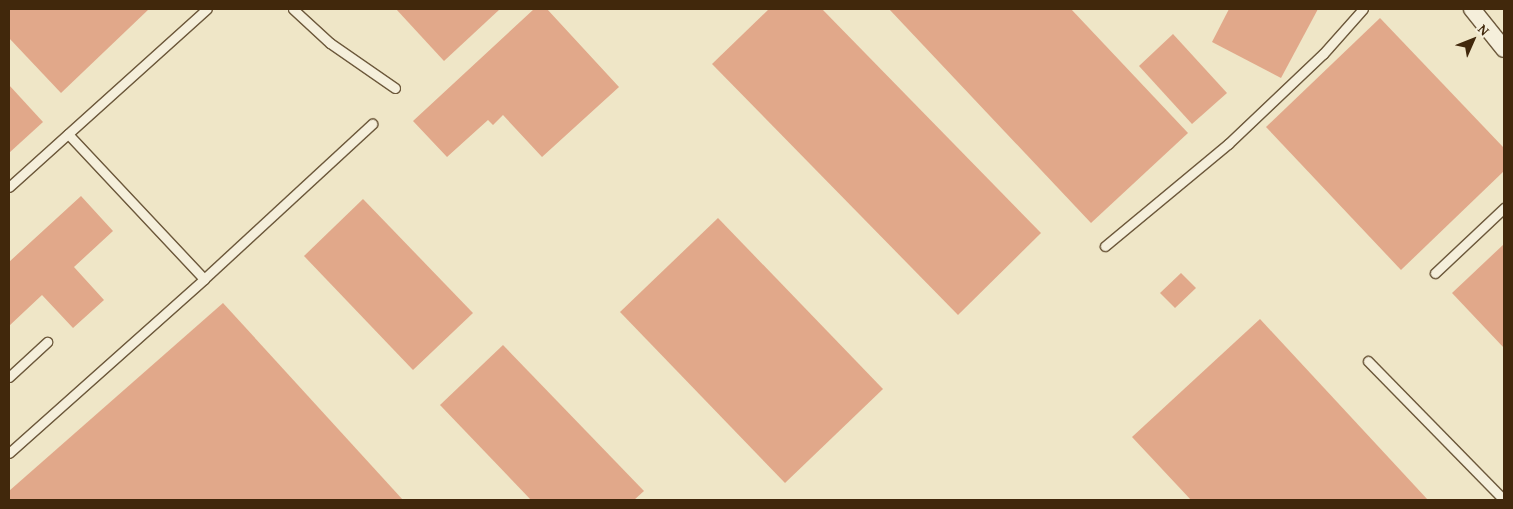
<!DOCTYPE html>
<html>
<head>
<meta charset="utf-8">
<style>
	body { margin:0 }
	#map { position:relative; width:1513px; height:509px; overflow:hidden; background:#efe6c7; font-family:"Gentium Book Plus",serif }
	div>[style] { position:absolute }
	.building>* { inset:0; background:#e1a88a }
	.roads { filter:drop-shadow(1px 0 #6c583b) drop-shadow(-1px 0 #6c583b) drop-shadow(0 1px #6c583b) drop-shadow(0 -1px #6c583b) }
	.lane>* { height:9px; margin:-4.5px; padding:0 4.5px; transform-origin:4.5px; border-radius:4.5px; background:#f5efdb }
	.street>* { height:16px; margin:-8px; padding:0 8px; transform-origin:8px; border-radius:8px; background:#f5efdb }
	span { translate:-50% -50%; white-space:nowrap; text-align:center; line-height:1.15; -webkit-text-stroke:5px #f5efdb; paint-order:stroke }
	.frame { position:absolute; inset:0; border:10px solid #41280c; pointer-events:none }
	.north { position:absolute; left:1448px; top:15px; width:50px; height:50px; -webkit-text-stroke:4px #f5efdb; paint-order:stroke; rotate:46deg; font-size:14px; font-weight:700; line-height:20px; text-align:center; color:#41280c }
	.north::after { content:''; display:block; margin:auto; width:18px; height:22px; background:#41280c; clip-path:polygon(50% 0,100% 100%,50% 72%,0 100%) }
</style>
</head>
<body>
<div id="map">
	<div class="building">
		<i style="clip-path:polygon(9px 9px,149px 9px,61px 93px,9px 38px)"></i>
		<i style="clip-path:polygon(396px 9px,500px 9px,444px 61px)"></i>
		<i style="clip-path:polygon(534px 9px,547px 9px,619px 87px,542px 157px,503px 115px,493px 125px,488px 120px,447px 157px,413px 121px)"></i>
		<i style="clip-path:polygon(769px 9px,822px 9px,1041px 233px,958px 315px,712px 64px)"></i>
		<i style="clip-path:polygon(889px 9px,1071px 9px,1188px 133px,1091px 223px)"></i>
		<i style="clip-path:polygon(1229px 9px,1318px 9px,1281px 78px,1212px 42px)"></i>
		<i style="clip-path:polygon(1380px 18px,1504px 148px,1504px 171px,1401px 270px,1266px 127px)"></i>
		<i style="clip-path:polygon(1173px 34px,1227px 93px,1192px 124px,1139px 66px)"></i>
		<i style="clip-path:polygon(9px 85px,43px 122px,9px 153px)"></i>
		<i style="clip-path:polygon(81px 196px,113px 231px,74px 267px,104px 300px,73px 328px,42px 295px,9px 326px,9px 262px)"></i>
		<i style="clip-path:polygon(363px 199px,473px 313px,413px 370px,304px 256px)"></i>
		<i style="clip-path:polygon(718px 218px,883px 389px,785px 483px,620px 312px)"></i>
		<i style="clip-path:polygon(1504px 244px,1504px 348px,1452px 293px)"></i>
		<i style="clip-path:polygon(1181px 273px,1196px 288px,1175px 308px,1160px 293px)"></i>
		<i style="clip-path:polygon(223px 303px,403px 500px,9px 500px,9px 491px)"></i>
		<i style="clip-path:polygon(1260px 319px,1428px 500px,1191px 500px,1132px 437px)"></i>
		<i style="clip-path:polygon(503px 345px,644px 491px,634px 500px,531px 500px,440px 405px)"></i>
	</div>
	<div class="roads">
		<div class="lane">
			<i style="left:293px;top:9px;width:50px;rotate:42.6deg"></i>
			<i style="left:330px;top:43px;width:79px;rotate:34.7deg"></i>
			<i style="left:68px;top:134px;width:199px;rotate:46.8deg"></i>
			<i style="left:9px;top:187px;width:266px;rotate:-42deg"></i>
			<i style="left:1105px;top:246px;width:160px;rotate:-39.7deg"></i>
			<i style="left:1228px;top:144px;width:131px;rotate:-43.5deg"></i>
			<i style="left:1323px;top:54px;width:60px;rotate:-48.4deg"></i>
			<i style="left:1435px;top:273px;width:95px;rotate:-43.3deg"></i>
			<i style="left:1368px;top:361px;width:194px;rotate:45.6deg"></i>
			<i style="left:9px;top:377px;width:52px;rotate:-42.6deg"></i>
			<i style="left:9px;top:453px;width:261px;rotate:-41.7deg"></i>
			<i style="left:204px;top:279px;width:229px;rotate:-42.7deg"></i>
		</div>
		<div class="street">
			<i style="left:1472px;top:9px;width:51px;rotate:51.3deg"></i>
		</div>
	</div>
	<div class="frame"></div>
	<div class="north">N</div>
</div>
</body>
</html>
